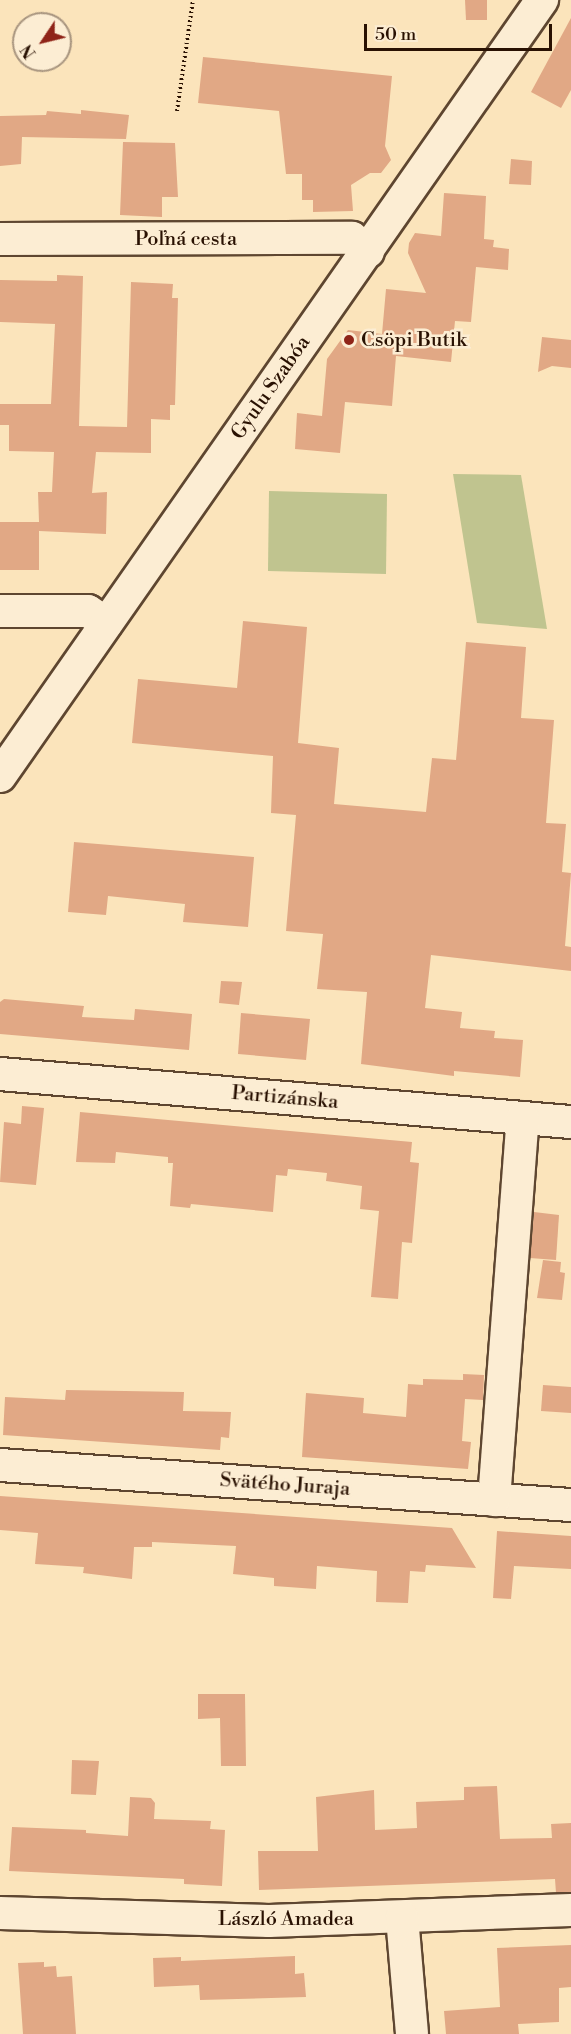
<!DOCTYPE html>
<html>
<head>
<meta charset="utf-8">
<style>
	body { margin:0 }
	#map { position:relative; width:571px; height:2034px; overflow:hidden; background:#fbe4bb; font-family:"Libre Bodoni",serif }
	div>[style] { position:absolute }
	.green>* { inset:0; background:#c0c48f }
	.building>* { inset:0; background:#e1a885 }
	.path>* { height:4px; margin-top:-2px; transform-origin:0; background:repeating-linear-gradient(90deg,#291102 0 1.5px,transparent 0 4.5px) }
	.roads { filter:drop-shadow(2px 0 #5e4630) drop-shadow(-2px 0 #5e4630) drop-shadow(0 2px #5e4630) drop-shadow(0 -2px #5e4630) }
	.minor>* { height:32px; margin:-16px; padding:0 16px; transform-origin:16px; border-radius:16px; background:#fcedd3 }
	.dots>* { width:16px; height:16px; translate:-50% -50%; box-sizing:border-box; border:3px solid #fcedd3; border-radius:50% }
	span { translate:-50% -50%; white-space:nowrap; text-align:center; line-height:1.15; -webkit-text-stroke:5px #fcedd3; paint-order:stroke }
	.street-label { font-size:20px; color:#291102 }
	.poi-label { font-size:20px; color:#291102 }
	.left { translate:0 -50%; text-align:left }
	.north { position:absolute; left:12px; top:12px; width:60px; height:60px; box-sizing:border-box; background:#fcedd3; border:2px solid #a8957f; border-radius:50%; rotate:235deg; font-size:16px; font-weight:700; line-height:24px; text-align:center; color:#291102 }
	.north::after { content:''; display:block; margin:auto; width:21px; height:27px; background:#8f2418; clip-path:polygon(50% 0,100% 100%,50% 72%,0 100%) }
	.scale { position:absolute; left:364px; top:24px; width:188px; height:27px; box-sizing:border-box; border:3px solid #291102; border-top:0; padding-left:8px; font-size:18px; line-height:21px; white-space:nowrap; color:#291102; -webkit-text-stroke:4px #fcedd3; paint-order:stroke }
</style>
</head>
<body>
<div id="map">
	<div class="green">
		<i style="clip-path:polygon(453px 474px,521px 475px,547px 629px,477px 623px)"></i>
		<i style="clip-path:polygon(269px 491px,387px 494px,386px 574px,268px 571px)"></i>
	</div>
	<div class="building">
		<i style="clip-path:polygon(465px 0,487px 0,487px 20px,466px 20px)"></i>
		<i style="clip-path:polygon(571px 18px,571px 90px,561px 108px,531px 92px)"></i>
		<i style="clip-path:polygon(203px 57px,392px 76px,385px 146px,391px 160px,381px 173px,370px 173px,351px 185px,353px 211px,313px 212px,313px 200px,302px 200px,302px 174px,286px 174px,279px 111px,198px 103px)"></i>
		<i style="clip-path:polygon(81px 110px,129px 115px,126px 139px,22px 137px,21px 164px,0 166px,0 116px,46px 115px,47px 111px,81px 114px)"></i>
		<i style="clip-path:polygon(123px 142px,175px 143px,178px 197px,162px 197px,162px 217px,120px 215px)"></i>
		<i style="clip-path:polygon(511px 159px,532px 161px,531px 185px,509px 184px)"></i>
		<i style="clip-path:polygon(444px 193px,486px 196px,484px 239px,494px 240px,493px 247px,509px 249px,508px 270px,476px 267px,471px 322px,455px 321px,451px 362px,396px 356px,392px 406px,345px 402px,340px 453px,295px 449px,297px 413px,322px 416px,327px 359px,348px 330px,382px 334px,386px 289px,426px 293px,408px 253px,409px 243px,415px 233px,441px 236px)"></i>
		<i style="clip-path:polygon(57px 275px,83px 276px,79px 426px,127px 427px,131px 282px,173px 284px,172px 298px,178px 298px,175px 405px,170px 405px,170px 420px,151px 419px,151px 453px,96px 452px,92px 493px,107px 492px,106px 534px,39px 531px,39px 570px,0 570px,0 522px,39px 522px,38px 492px,52px 492px,54px 452px,9px 451px,9px 425px,0 425px,0 404px,51px 404px,55px 324px,0 322px,0 280px,57px 281px)"></i>
		<i style="clip-path:polygon(542px 337px,571px 340px,571px 368px,552px 366px,538px 372px)"></i>
		<i style="clip-path:polygon(243px 621px,307px 627px,298px 743px,339px 748px,334px 804px,426px 812px,432px 758px,456px 760px,466px 642px,526px 647px,521px 718px,554px 720px,546px 823px,566px 824px,562px 872px,571px 873px,565px 946px,571px 947px,571px 971px,431px 955px,425px 1008px,462px 1012px,460px 1028px,495px 1031px,494px 1038px,523px 1040px,520px 1077px,454px 1071px,454px 1076px,361px 1064px,367px 992px,317px 989px,323px 934px,286px 931px,296px 815px,271px 813px,273px 756px,132px 743px,138px 679px,237px 688px)"></i>
		<i style="clip-path:polygon(74px 842px,254px 857px,248px 927px,183px 922px,185px 904px,108px 896px,106px 915px,68px 912px)"></i>
		<i style="clip-path:polygon(221px 981px,242px 982px,239px 1005px,219px 1003px)"></i>
		<i style="clip-path:polygon(4px 999px,84px 1006px,82px 1017px,134px 1020px,135px 1009px,192px 1014px,189px 1050px,0 1034px,0 1002px)"></i>
		<i style="clip-path:polygon(241px 1013px,310px 1019px,306px 1060px,238px 1054px)"></i>
		<i style="clip-path:polygon(22px 1106px,44px 1108px,36px 1185px,0 1182px,4px 1122px,21px 1124px)"></i>
		<i style="clip-path:polygon(80px 1112px,412px 1142px,410px 1162px,419px 1163px,412px 1243px,402px 1242px,398px 1299px,371px 1297px,379px 1211px,360px 1209px,362px 1186px,326px 1181px,327px 1173px,288px 1169px,287px 1176px,276px 1175px,273px 1212px,191px 1204px,190px 1208px,170px 1206px,173px 1163px,168px 1163px,168px 1157px,116px 1152px,115px 1163px,76px 1162px)"></i>
		<i style="clip-path:polygon(534px 1212px,559px 1215px,556px 1260px,530px 1258px)"></i>
		<i style="clip-path:polygon(543px 1260px,561px 1262px,560px 1272px,565px 1273px,562px 1300px,537px 1298px)"></i>
		<i style="clip-path:polygon(463px 1374px,484px 1375px,483px 1400px,465px 1399px,462px 1441px,471px 1442px,468px 1469px,302px 1457px,306px 1393px,364px 1398px,363px 1413px,406px 1417px,408px 1384px,423px 1385px,423px 1379px,463px 1380px)"></i>
		<i style="clip-path:polygon(543px 1385px,571px 1387px,571px 1413px,541px 1411px)"></i>
		<i style="clip-path:polygon(66px 1390px,184px 1392px,183px 1411px,231px 1412px,229px 1438px,221px 1437px,220px 1450px,3px 1435px,5px 1397px,65px 1400px)"></i>
		<i style="clip-path:polygon(0 1496px,452px 1528px,476px 1568px,426px 1565px,425px 1572px,410px 1571px,408px 1603px,376px 1602px,377px 1571px,317px 1566px,316px 1589px,274px 1586px,274px 1578px,233px 1574px,236px 1546px,152px 1542px,152px 1547px,134px 1547px,132px 1579px,83px 1573px,84px 1567px,35px 1564px,38px 1533px,0 1530px)"></i>
		<i style="clip-path:polygon(497px 1531px,571px 1536px,571px 1569px,514px 1566px,511px 1599px,493px 1598px)"></i>
		<i style="clip-path:polygon(198px 1694px,245px 1694px,246px 1766px,221px 1766px,220px 1718px,198px 1719px)"></i>
		<i style="clip-path:polygon(72px 1760px,99px 1761px,96px 1795px,71px 1794px)"></i>
		<i style="clip-path:polygon(497px 1786px,500px 1839px,552px 1838px,551px 1824px,571px 1823px,571px 1892px,556px 1893px,555px 1879px,259px 1890px,258px 1851px,318px 1851px,316px 1797px,374px 1790px,375px 1830px,417px 1828px,416px 1802px,464px 1800px,464px 1787px)"></i>
		<i style="clip-path:polygon(130px 1797px,151px 1798px,155px 1803px,154px 1819px,211px 1821px,210px 1829px,225px 1830px,222px 1886px,184px 1884px,184px 1879px,9px 1871px,12px 1827px,86px 1830px,86px 1833px,128px 1836px)"></i>
		<i style="clip-path:polygon(571px 1945px,571px 1987px,559px 1988px,559px 2022px,518px 2024px,519px 2034px,446px 2034px,444px 2011px,500px 2007px,497px 1948px)"></i>
		<i style="clip-path:polygon(295px 1956px,295px 1974px,304px 1973px,306px 1997px,200px 2000px,199px 1985px,154px 1987px,153px 1958px,181px 1957px,181px 1961px)"></i>
		<i style="clip-path:polygon(44px 1962px,44px 1967px,56px 1966px,57px 1977px,72px 1976px,76px 2034px,23px 2034px,18px 1963px)"></i>
	</div>
	<div class="path">
		<i style="left:177px;top:111px;width:112px;rotate:-81.8deg"></i>
	</div>
	<div class="roads">
		<div class="minor">
			<i style="left:0;top:239px;width:352px;rotate:-0.2deg"></i>
			<i style="left:352px;top:238px;width:21px;rotate:41deg"></i>
			<i style="left:0;top:611px;width:88px"></i>
			<i style="left:88px;top:611px;width:22px;rotate:34deg"></i>
			<i style="left:0;top:776px;width:947px;rotate:-55.07deg"></i>
			<i style="left:0;top:1074px;width:573px;rotate:4.81deg"></i>
			<i style="left:0;top:1465px;width:572px;rotate:4.01deg"></i>
			<i style="left:494px;top:1500px;width:383px;rotate:-85.7deg"></i>
			<i style="left:0;top:1913px;width:269px;rotate:1.7deg"></i>
			<i style="left:269px;top:1921px;width:302px;rotate:-2.1deg"></i>
			<i style="left:402px;top:1917px;width:117px;rotate:85.1deg"></i>
		</div>
	</div>
	<div class="dots">
		<i style="left:349px;top:340px;background:#8f2418"></i>
	</div>
	<div class="street-label">
		<span style="left:186px;top:239px">Poľná cesta</span>
		<span style="left:271px;top:388px;rotate:-55deg">Gyulu Szabóa</span>
		<span style="left:285px;top:1098px;rotate:5deg">Partizánska</span>
		<span style="left:285px;top:1485px;rotate:4deg">Svätého Juraja</span>
		<span style="left:286px;top:1919px">László Amadea</span>
	</div>
	<div class="poi-label">
		<span class="left" style="left:361px;top:340px">Csöpi Butik</span>
	</div>
	<div class="north">N</div>
	<div class="scale">50 m</div>
</div>
</body>
</html>
